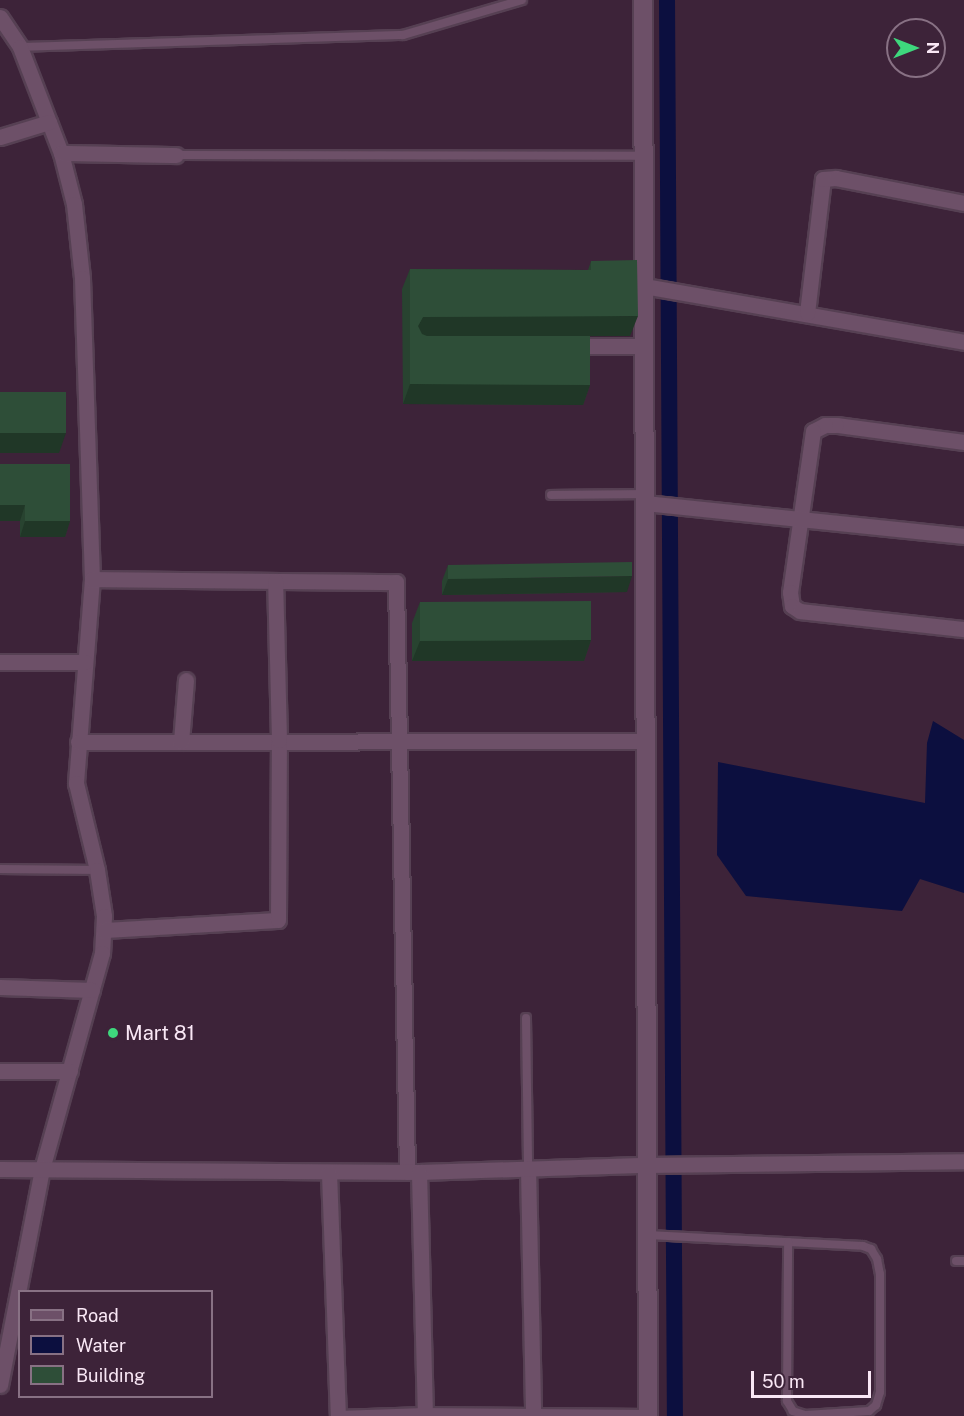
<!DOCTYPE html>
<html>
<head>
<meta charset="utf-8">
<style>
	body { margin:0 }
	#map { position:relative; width:964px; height:1416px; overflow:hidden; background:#3d2339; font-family:"Public Sans",sans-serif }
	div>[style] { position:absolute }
	.water>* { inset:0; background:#0c0f3f }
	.canal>* { height:16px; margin:-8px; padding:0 8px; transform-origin:8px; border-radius:8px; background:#0c0f3f }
	.roads { filter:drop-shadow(2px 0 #564053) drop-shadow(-2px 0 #564053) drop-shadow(0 2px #564053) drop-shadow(0 -2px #564053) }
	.service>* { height:8px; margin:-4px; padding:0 4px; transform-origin:4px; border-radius:4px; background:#6d5068 }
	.minor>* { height:15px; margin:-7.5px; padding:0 7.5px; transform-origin:7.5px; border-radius:7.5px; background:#6d5068 }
	.tertiary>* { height:18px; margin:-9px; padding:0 9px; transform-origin:9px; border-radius:9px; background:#6d5068 }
	.wall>* { inset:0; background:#284330 }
	.shaded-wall>* { inset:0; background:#203727 }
	.building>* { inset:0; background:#2e4e38 }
	.dots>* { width:16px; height:16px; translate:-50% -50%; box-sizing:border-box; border:3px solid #3d2339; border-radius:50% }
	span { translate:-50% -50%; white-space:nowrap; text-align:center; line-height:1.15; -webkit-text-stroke:4.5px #3d2339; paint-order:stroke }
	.poi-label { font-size:20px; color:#f9e7f5 }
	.left { translate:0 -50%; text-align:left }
	.legend { position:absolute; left:18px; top:1290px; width:195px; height:108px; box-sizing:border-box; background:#3d2339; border:2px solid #887184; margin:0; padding:8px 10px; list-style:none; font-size:18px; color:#f9e7f5 }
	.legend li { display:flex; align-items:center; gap:12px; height:30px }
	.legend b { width:30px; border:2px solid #887184 }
	.north { position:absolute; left:886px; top:18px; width:60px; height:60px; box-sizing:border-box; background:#3d2339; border:2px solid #887184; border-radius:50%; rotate:90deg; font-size:16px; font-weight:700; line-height:24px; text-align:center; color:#f9e7f5 }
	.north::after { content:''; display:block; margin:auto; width:21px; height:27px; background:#3ed77d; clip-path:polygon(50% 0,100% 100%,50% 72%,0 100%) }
	.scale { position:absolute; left:751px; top:1371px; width:120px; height:27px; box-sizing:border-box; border:3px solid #f9e7f5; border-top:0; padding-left:8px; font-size:18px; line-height:21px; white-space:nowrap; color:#f9e7f5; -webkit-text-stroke:4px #3d2339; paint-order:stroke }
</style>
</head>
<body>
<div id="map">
	<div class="water">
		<i style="clip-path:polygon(933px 721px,964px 740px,964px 893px,920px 879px,902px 911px,746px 896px,717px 855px,718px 762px,925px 803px,927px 743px)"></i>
	</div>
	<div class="canal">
		<i style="left:667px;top:0;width:1416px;rotate:89.68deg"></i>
	</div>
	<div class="roads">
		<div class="service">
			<i style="left:20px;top:47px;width:383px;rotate:-1.8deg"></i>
			<i style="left:403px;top:35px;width:124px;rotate:-16.4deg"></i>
			<i style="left:176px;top:155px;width:467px;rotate:0.1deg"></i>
			<i style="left:551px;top:495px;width:94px;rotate:-0.6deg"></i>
			<i style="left:0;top:869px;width:97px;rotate:0.6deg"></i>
			<i style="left:526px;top:1018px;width:150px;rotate:89.2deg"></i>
			<i style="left:648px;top:1235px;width:215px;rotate:2.9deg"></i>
			<i style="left:863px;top:1246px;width:9px;rotate:21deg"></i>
			<i style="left:871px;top:1249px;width:12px;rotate:59deg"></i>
			<i style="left:877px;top:1259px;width:15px;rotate:79deg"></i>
			<i style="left:880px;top:1274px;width:118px;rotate:90deg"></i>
			<i style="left:880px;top:1392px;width:14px;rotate:107deg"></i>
			<i style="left:876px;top:1405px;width:9px;rotate:139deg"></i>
			<i style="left:869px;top:1411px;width:64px;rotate:176.4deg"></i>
			<i style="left:805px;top:1415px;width:13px;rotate:-162deg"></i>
			<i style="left:793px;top:1411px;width:12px;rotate:-121deg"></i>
			<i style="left:787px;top:1401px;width:159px;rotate:-89.6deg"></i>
			<i style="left:956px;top:1261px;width:8px"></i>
			<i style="left:338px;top:1415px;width:86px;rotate:-2deg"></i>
			<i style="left:424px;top:1412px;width:224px;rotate:0.5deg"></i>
		</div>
		<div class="minor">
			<i style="left:0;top:17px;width:36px;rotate:56deg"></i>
			<i style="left:20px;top:47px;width:80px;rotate:68.9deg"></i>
			<i style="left:49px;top:122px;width:33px;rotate:69deg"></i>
			<i style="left:61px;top:153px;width:53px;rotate:75.7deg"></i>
			<i style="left:74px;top:204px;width:74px;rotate:83.8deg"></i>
			<i style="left:82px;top:278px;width:301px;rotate:88.1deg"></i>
			<i style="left:92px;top:579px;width:205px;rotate:94.5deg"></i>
			<i style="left:76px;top:783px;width:89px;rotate:76.4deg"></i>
			<i style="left:97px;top:870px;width:47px;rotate:81.3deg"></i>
			<i style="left:104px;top:916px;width:37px;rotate:93deg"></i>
			<i style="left:102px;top:953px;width:224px;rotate:105.5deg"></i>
			<i style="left:42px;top:1169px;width:220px;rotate:101deg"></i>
			<i style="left:0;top:137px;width:51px;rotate:-17deg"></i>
			<i style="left:61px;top:153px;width:115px;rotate:1deg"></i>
			<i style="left:644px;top:286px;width:325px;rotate:9.9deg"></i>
			<i style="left:807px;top:313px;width:135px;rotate:-83.2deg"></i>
			<i style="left:823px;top:179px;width:13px;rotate:-4deg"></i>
			<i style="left:836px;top:178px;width:130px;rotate:11.1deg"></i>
			<i style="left:572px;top:346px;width:72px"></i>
			<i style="left:964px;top:442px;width:129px;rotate:-172.4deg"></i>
			<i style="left:836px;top:425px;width:11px;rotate:180deg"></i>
			<i style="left:825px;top:425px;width:13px;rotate:153deg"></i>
			<i style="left:813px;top:431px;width:163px;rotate:98.1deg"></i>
			<i style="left:790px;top:592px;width:14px;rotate:82deg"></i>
			<i style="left:792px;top:606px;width:9px;rotate:32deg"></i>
			<i style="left:800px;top:611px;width:165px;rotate:6.3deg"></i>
			<i style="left:645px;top:503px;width:321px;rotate:5.9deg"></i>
			<i style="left:92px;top:579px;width:304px;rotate:0.6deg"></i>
			<i style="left:396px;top:582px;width:590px;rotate:88.93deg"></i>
			<i style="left:0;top:662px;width:85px"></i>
			<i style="left:78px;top:742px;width:568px;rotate:-0.1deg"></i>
			<i style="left:181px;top:742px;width:62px;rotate:-85.4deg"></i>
			<i style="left:104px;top:930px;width:174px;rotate:-3.3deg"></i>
			<i style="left:278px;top:920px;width:180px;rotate:-89.7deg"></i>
			<i style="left:279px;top:740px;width:159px;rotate:-91.4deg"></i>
			<i style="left:0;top:987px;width:92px;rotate:1.9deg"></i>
			<i style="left:0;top:1071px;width:70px"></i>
			<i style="left:528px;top:1168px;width:248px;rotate:88.8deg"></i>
			<i style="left:0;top:1169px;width:419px;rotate:0.4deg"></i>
			<i style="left:419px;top:1172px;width:228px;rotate:-1.8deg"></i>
			<i style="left:647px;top:1165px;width:317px;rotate:-0.7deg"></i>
			<i style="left:419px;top:1172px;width:244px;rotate:88.6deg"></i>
			<i style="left:329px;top:1173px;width:243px;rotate:87.9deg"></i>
		</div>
		<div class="tertiary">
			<i style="left:643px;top:0;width:1416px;rotate:89.8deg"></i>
		</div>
	</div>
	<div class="wall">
		<i style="clip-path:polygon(591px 261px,630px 336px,590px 336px,590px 385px,583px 405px,403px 404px,402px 289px,410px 269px,588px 270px)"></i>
		<i style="clip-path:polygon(0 464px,70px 521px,65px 537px,20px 537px,20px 521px)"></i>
		<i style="clip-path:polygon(448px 565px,627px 592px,442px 595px,442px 581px)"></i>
		<i style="clip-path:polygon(420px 602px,591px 640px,584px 661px,412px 661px,412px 623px)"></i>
	</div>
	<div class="shaded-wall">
		<i style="clip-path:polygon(638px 316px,630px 336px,416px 337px,418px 326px,423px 317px)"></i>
		<i style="clip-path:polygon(410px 384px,590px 385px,583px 405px,403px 404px)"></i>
		<i style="clip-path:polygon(0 433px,66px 433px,59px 453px,0 453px)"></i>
		<i style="clip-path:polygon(0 505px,25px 505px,20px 521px,0 521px)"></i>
		<i style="clip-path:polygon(25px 521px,70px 521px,65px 537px,20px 537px)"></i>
		<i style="clip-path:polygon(632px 576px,627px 592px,442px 595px,448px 579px)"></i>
		<i style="clip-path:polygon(591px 640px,584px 661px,412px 661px,420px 641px)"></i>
	</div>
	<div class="building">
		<i style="clip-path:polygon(637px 260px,638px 316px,423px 317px,418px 326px,422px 334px,427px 336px,590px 336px,590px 385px,410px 384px,410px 269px,591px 270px,591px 261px)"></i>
		<i style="clip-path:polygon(0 392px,66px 392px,66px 433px,0 433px)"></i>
		<i style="clip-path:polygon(0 464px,70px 464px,70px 521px,25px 521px,25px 505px,0 505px)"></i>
		<i style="clip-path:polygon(632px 562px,632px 576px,448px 579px,448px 565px)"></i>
		<i style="clip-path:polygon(591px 601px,591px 640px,420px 641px,420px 602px)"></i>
	</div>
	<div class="dots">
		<i style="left:113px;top:1033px;background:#3ed77d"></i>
	</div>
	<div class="poi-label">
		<span class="left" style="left:125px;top:1033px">Mart 81</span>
	</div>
	<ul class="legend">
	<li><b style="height:8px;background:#6d5068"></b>Road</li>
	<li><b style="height:16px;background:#0c0f3f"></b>Water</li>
	<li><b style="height:16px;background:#2e4e38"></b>Building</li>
	</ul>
	<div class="north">N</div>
	<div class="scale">50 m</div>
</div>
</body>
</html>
